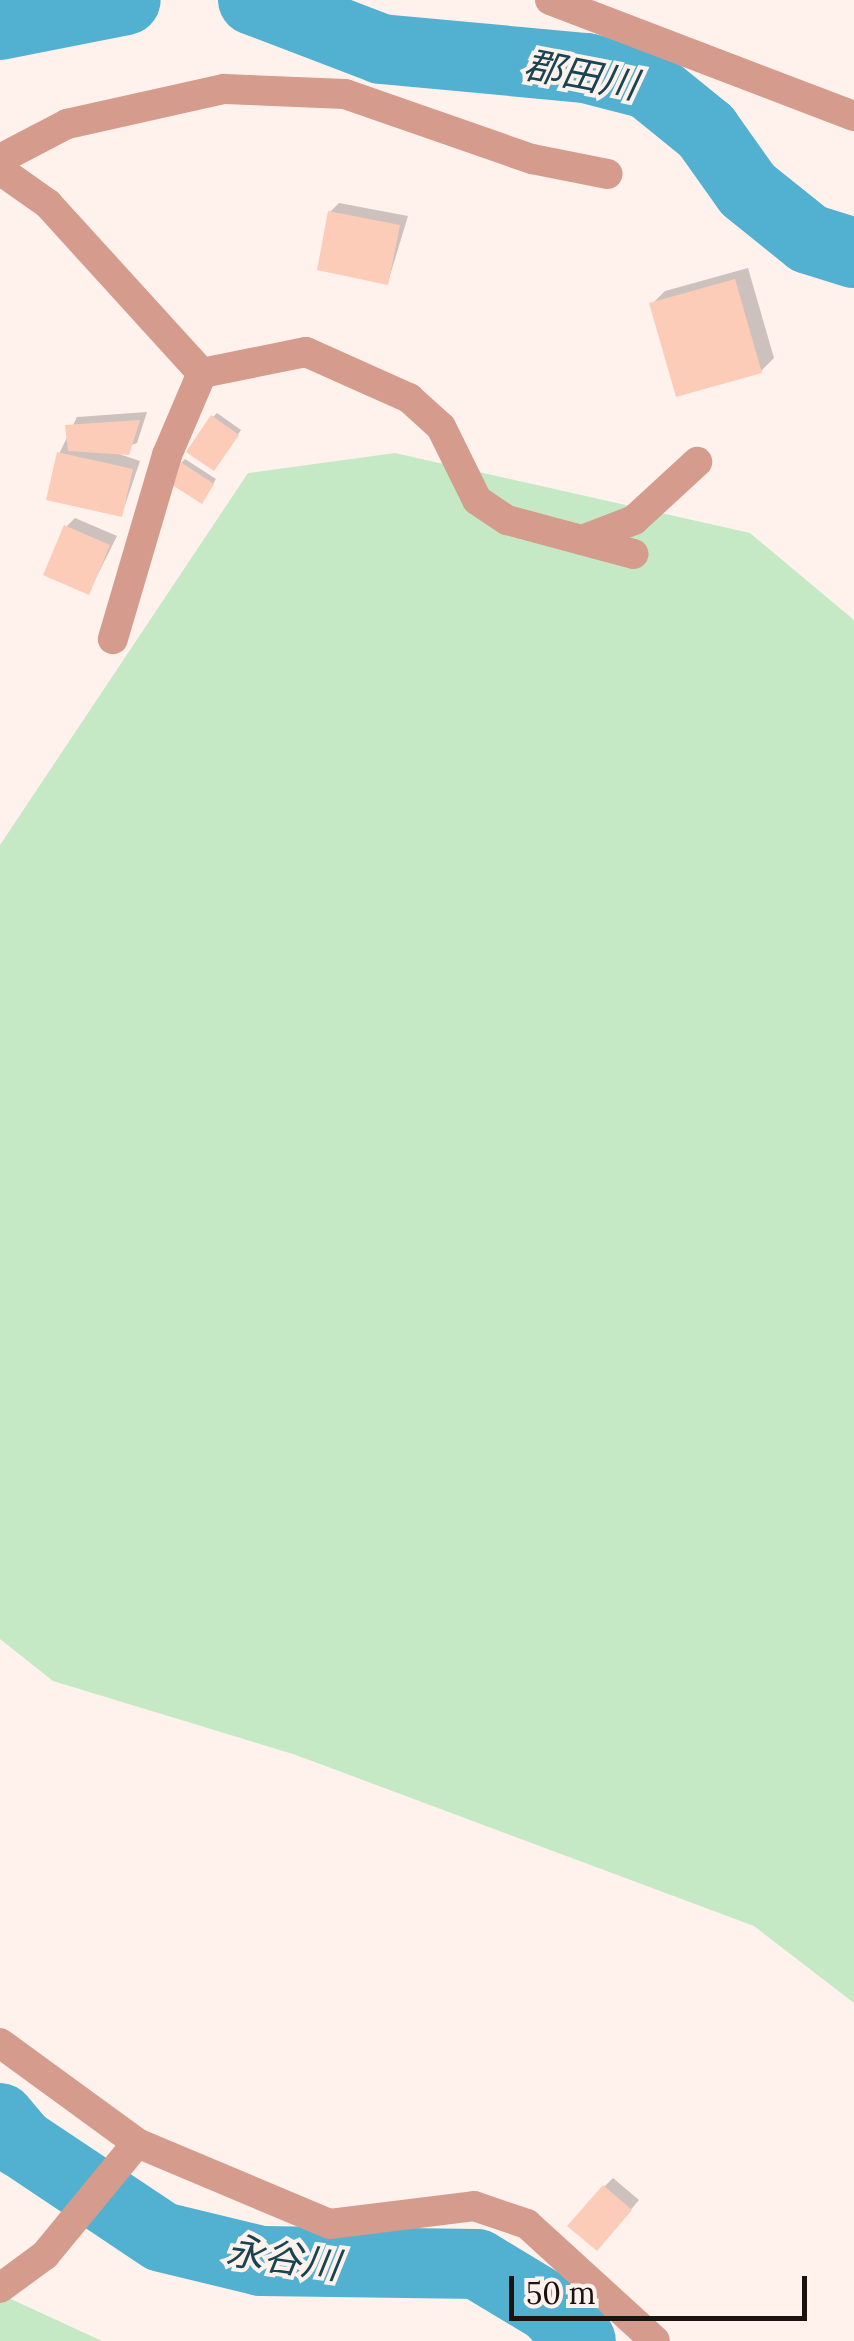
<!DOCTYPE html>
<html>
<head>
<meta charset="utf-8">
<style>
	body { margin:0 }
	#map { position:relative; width:854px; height:2341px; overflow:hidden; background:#fff2ec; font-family:Lora,"Noto Sans JP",serif }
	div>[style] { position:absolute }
	.green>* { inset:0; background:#c5e9c4 }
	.shadow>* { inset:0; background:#0003 }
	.river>* { height:70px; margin:-35px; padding:0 35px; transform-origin:35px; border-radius:35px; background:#52b1d1 }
	.building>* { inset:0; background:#fcccb9 }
	.street>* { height:30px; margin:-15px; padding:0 15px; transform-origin:15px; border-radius:15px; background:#d59b8d }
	span { translate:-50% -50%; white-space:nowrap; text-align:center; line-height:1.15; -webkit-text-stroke:8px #fff2ec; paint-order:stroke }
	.water-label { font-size:38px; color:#194452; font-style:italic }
	.scale { position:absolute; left:509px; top:2276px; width:298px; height:45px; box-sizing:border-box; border:5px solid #1a1310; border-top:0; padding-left:12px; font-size:30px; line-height:35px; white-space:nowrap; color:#1a1310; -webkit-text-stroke:8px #fff2ec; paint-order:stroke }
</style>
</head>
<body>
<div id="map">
	<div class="green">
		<i style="clip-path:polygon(395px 453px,750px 533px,854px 620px,854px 2003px,754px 1926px,296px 1755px,53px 1681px,0 1639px,0 845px,248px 473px)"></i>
		<i style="clip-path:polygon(0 2294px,102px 2341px,0 2341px)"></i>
	</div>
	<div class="shadow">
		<i style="clip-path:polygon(339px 203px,408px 216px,388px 282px,330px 212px)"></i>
		<i style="clip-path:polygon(748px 268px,774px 358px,761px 371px,652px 304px,665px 291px)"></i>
		<i style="clip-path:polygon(147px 412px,137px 443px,113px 452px,140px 461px,122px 514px,59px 454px,77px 417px)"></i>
		<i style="clip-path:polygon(217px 413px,241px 430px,218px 464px,213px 417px)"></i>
		<i style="clip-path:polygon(185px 459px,216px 479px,205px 497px,181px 463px)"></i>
		<i style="clip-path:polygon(75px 518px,117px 536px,89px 592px,66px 527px)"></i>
		<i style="clip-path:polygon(613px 2178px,639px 2200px,606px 2239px,604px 2187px)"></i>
	</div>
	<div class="river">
		<i style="left:253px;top:0;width:137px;rotate:20.9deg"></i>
		<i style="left:381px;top:49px;width:206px;rotate:5.3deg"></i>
		<i style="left:586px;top:68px;width:64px;rotate:14.5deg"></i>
		<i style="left:648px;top:84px;width:75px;rotate:39deg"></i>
		<i style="left:706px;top:131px;width:72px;rotate:54.6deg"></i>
		<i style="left:748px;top:190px;width:78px;rotate:38.8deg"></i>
		<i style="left:809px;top:239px;width:47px;rotate:17.3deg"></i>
		<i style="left:0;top:25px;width:128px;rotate:-11.2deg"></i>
		<i style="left:0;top:2118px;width:33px;rotate:50deg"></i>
		<i style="left:21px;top:2143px;width:169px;rotate:33.7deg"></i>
		<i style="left:162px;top:2237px;width:102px;rotate:13.6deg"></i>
		<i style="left:261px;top:2261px;width:216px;rotate:0.8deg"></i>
		<i style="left:477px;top:2264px;width:85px;rotate:31.1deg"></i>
		<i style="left:550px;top:2308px;width:45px;rotate:46.8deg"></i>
	</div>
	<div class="building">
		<i style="clip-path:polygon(328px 211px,400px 225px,388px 285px,317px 270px)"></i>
		<i style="clip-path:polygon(735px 279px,762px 373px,676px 397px,649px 303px)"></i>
		<i style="clip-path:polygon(211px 415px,239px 435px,214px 471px,186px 452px)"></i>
		<i style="clip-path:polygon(140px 420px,129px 455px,68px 451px,65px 425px)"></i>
		<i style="clip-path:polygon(57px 452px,133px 469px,122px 517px,46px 500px)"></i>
		<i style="clip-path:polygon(179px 461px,214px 484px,202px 504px,166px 481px)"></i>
		<i style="clip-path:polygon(64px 525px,110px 545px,89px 595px,43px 575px)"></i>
		<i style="clip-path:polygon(603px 2185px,632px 2210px,597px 2251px,567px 2226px)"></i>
	</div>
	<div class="street">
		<i style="left:550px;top:0;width:325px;rotate:20.9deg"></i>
		<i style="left:0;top:159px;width:76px;rotate:-27.6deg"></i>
		<i style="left:67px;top:124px;width:161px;rotate:-12.6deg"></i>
		<i style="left:224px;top:89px;width:121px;rotate:2.4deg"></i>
		<i style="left:345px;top:94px;width:198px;rotate:19.2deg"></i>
		<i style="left:532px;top:159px;width:77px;rotate:11.2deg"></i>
		<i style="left:0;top:170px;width:59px;rotate:35.3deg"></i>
		<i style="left:48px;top:204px;width:229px;rotate:47.7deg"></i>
		<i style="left:202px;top:373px;width:89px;rotate:113.1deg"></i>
		<i style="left:167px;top:455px;width:192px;rotate:106.4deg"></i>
		<i style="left:202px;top:373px;width:106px;rotate:-11.4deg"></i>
		<i style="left:306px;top:352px;width:113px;rotate:24.1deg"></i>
		<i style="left:409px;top:398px;width:43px;rotate:42.2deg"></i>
		<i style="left:441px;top:427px;width:81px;rotate:63.7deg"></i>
		<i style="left:477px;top:500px;width:36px;rotate:34deg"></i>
		<i style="left:507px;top:520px;width:131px;rotate:15deg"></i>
		<i style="left:582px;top:540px;width:56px;rotate:-21deg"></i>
		<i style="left:634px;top:520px;width:86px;rotate:-42.6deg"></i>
		<i style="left:0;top:2043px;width:170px;rotate:36.1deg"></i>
		<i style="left:137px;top:2143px;width:209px;rotate:22.8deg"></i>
		<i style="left:330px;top:2224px;width:145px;rotate:-7.1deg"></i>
		<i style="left:474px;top:2206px;width:56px;rotate:18.8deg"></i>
		<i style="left:527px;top:2224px;width:173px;rotate:42.4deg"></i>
		<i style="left:0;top:2288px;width:56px;rotate:-36.3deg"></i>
		<i style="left:45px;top:2255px;width:145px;rotate:-50.6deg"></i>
	</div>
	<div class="water-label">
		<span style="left:581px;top:75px;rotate:11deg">郡田川</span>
		<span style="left:283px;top:2258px;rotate:8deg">永谷川</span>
	</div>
	<div class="scale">50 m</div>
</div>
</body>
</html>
